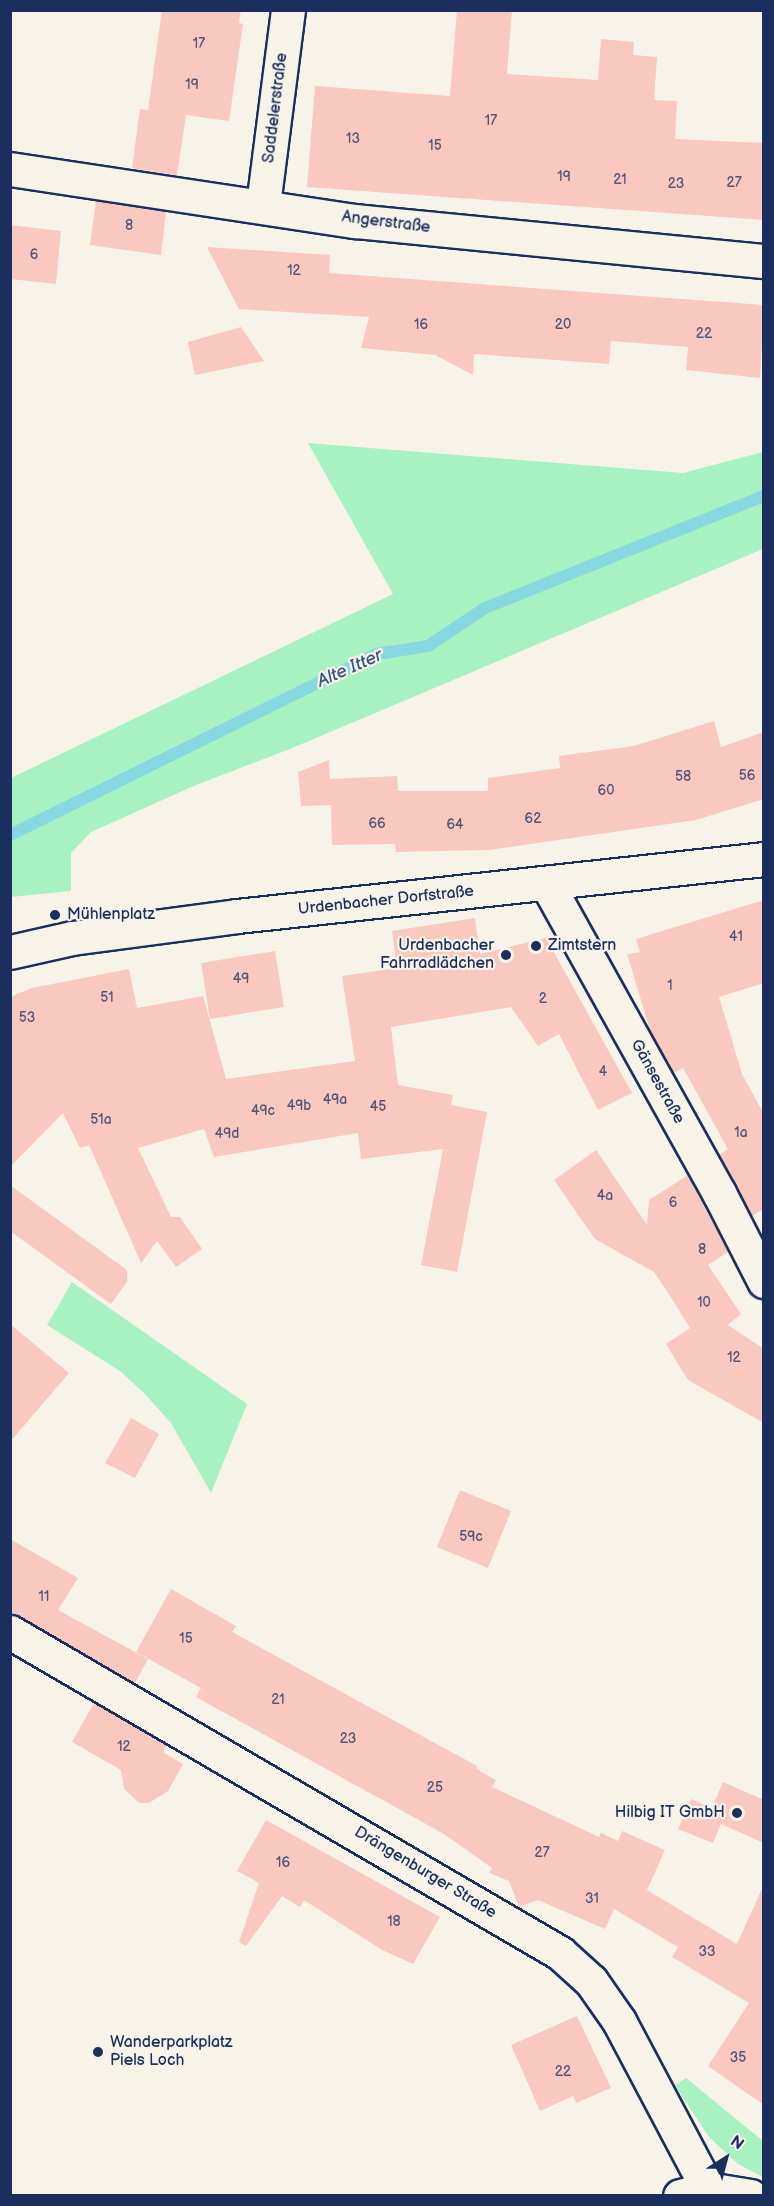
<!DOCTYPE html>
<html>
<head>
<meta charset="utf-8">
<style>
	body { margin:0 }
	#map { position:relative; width:774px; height:2206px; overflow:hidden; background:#f7f3e8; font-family:"Balsamiq Sans",sans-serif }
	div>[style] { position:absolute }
	.green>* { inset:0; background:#a8f2c1 }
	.stream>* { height:12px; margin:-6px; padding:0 6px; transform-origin:6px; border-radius:6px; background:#88d8e2 }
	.building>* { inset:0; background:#f9c9c0 }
	.roads { filter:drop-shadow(2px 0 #1b2f5e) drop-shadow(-2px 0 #1b2f5e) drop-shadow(0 2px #1b2f5e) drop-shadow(0 -2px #1b2f5e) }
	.minor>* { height:33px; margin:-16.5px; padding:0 16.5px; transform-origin:16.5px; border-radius:16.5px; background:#f7f3e8 }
	.dots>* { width:16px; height:16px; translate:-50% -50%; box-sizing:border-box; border:3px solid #f7f3e8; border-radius:50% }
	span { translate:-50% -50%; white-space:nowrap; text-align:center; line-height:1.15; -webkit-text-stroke:4.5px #f7f3e8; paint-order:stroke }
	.number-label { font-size:14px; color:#525676 }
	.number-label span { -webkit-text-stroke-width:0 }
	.street-label { font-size:16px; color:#1b2f5e }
	.poi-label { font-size:16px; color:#1b2f5e }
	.left { translate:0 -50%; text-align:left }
	.right { translate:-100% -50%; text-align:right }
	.water-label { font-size:18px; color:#36597f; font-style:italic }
	.frame { position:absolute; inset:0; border:12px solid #1b2f5e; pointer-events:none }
	.north { position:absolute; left:696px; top:2128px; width:60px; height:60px; -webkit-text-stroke:4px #f7f3e8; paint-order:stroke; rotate:36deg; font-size:16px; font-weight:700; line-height:24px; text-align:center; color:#1b2f5e }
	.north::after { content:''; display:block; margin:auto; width:21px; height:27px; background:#1b2f5e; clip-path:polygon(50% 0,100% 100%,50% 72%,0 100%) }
</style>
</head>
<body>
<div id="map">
	<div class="green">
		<i style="clip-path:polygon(308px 443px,683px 473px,763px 452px,763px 549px,290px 749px,196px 785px,91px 832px,71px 853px,71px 891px,11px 897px,11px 778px,393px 594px)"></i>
		<i style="clip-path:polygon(72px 1282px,247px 1404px,211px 1493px,171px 1423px,144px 1393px,120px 1371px,47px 1325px)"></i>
		<i style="clip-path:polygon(686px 2078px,763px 2141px,763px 2177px,738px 2164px,709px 2137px,675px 2085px)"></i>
	</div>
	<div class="stream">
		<i style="left:10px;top:835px;width:409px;rotate:-26.3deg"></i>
		<i style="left:377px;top:654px;width:52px;rotate:-8.9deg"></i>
		<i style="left:428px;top:646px;width:69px;rotate:-33.7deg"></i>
		<i style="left:485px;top:608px;width:301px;rotate:-21.9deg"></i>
	</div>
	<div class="building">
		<i style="clip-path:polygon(162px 10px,241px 10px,239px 23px,243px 24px,229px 121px,186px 115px,177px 175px,132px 168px,140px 109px,148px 110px)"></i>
		<i style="clip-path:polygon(457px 10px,512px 10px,507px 74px,598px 80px,601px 39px,634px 42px,633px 55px,657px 57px,654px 100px,677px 101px,675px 139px,764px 143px,764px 220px,307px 187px,315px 86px,450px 96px)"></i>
		<i style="clip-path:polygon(96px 201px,166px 212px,161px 255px,90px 245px)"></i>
		<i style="clip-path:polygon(10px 225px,61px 231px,56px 284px,10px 279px)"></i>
		<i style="clip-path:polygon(207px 247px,330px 255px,329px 273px,764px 305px,760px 378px,686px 370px,688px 347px,611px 341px,609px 364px,474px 354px,473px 375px,435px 355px,361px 348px,369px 317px,239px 309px)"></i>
		<i style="clip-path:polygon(241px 327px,264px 361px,195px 375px,188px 342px)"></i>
		<i style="clip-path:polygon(714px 721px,721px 747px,764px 732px,764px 799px,696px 820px,489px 850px,396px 852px,395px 844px,332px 845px,331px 805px,301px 806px,298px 772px,329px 760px,330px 785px,330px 779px,397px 776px,398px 791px,488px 791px,488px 778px,560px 768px,559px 756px,634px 746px)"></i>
		<i style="clip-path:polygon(764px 900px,764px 983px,719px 997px,742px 1074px,764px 1114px,764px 1209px,752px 1216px,719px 1155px,728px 1149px,683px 1068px,673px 1073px,651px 1033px,627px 954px,640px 952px,636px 939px)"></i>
		<i style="clip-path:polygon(475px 918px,480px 954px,546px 938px,632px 1093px,598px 1110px,559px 1034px,538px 1046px,511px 1007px,391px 1027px,398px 1085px,453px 1095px,451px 1105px,487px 1112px,457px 1272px,421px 1265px,443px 1149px,361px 1159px,358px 1133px,214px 1157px,204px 1129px,138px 1148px,171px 1217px,180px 1217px,202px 1249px,176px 1267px,157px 1241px,141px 1263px,89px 1145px,80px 1148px,63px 1113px,10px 1167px,10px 997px,32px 988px,129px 969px,137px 1008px,203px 996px,226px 1079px,355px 1061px,342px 976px,397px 968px,392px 931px)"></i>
		<i style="clip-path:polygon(275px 951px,284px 1007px,210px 1019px,201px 963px)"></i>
		<i style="clip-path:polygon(596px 1150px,647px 1225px,649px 1200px,688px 1175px,728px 1252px,708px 1265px,741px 1314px,728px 1325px,764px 1349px,764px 1423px,688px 1380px,666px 1344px,690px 1328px,667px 1291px,654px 1272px,595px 1239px,554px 1180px)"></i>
		<i style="clip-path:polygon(10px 1185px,127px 1270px,127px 1282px,111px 1304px,10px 1231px)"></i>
		<i style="clip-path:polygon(10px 1324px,69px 1373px,10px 1442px)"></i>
		<i style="clip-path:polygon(131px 1418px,159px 1434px,135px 1478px,105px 1463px)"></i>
		<i style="clip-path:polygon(460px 1490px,511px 1511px,488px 1568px,437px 1547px)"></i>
		<i style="clip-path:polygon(10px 1539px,78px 1578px,58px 1610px,148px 1659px,135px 1683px,10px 1613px)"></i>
		<i style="clip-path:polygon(171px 1589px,236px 1626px,232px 1632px,477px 1766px,476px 1769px,496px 1780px,492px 1787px,599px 1837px,601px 1833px,618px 1841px,622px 1831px,665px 1850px,647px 1890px,737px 1944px,764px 1884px,764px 2105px,708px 2066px,749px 2003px,672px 1957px,678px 1947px,614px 1909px,605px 1929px,538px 1900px,519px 1907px,509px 1881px,489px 1873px,492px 1868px,444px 1834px,196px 1697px,201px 1688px,136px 1652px)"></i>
		<i style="clip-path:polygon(94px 1703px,167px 1745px,163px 1752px,183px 1764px,168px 1791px,149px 1803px,139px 1803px,124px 1789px,121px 1770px,72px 1742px)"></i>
		<i style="clip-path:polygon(723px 1782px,764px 1800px,764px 1843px,721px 1824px,713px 1843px,678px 1829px,691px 1799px,712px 1808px)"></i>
		<i style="clip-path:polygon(266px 1820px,440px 1917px,413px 1964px,382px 1950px,304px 1900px,300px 1907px,282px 1896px,246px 1946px,239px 1942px,259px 1883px,237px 1871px)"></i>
		<i style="clip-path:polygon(577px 2016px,611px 2088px,576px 2103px,573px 2096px,540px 2111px,511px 2045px)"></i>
	</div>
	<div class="roads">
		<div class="minor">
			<i style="left:10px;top:169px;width:349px;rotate:8.6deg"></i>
			<i style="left:355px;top:221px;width:411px;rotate:5.6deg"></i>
			<i style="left:263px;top:205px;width:197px;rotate:-82.7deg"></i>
			<i style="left:547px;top:884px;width:354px;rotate:60.9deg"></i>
			<i style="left:719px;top:1193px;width:99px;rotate:62.9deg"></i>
			<i style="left:10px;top:952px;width:64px;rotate:-12.7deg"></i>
			<i style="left:72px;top:938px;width:166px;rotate:-7.6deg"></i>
			<i style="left:237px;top:916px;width:530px;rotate:-6.17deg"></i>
			<i style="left:10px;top:1632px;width:637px;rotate:30.27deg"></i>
			<i style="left:560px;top:1953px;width:42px;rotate:42.1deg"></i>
			<i style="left:591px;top:1981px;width:49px;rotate:55deg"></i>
			<i style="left:619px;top:2021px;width:190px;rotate:62.1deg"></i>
			<i style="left:680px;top:2196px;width:29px;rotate:-14deg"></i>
			<i style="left:708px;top:2189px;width:43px;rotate:9.5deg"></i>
		</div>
	</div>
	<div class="dots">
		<i style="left:55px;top:915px;background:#1b2f5e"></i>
		<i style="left:536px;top:946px;background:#1b2f5e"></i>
		<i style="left:506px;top:955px;background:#1b2f5e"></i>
		<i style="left:737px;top:1813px;background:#1b2f5e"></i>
		<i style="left:98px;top:2052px;background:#1b2f5e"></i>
	</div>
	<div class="number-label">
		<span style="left:199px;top:44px">17</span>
		<span style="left:192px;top:85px">19</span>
		<span style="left:491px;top:121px">17</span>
		<span style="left:353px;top:139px">13</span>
		<span style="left:435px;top:146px">15</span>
		<span style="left:564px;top:177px">19</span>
		<span style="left:620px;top:180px">21</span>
		<span style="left:734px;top:183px">27</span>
		<span style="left:676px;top:184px">23</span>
		<span style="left:129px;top:226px">8</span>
		<span style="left:34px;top:255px">6</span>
		<span style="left:294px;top:271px">12</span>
		<span style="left:421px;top:325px">16</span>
		<span style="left:563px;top:325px">20</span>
		<span style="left:704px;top:334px">22</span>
		<span style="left:747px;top:776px">56</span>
		<span style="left:683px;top:777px">58</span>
		<span style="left:606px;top:791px">60</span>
		<span style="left:533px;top:819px">62</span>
		<span style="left:377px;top:824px">66</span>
		<span style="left:455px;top:825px">64</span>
		<span style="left:736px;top:937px">41</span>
		<span style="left:241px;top:979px">49</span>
		<span style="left:670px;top:986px">1</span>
		<span style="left:107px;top:998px">51</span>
		<span style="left:543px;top:999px">2</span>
		<span style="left:27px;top:1018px">53</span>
		<span style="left:603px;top:1072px">4</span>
		<span style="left:335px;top:1100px">49a</span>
		<span style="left:299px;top:1106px">49b</span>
		<span style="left:378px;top:1107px">45</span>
		<span style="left:263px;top:1111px">49c</span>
		<span style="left:101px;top:1120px">51a</span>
		<span style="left:741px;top:1133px">1a</span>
		<span style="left:227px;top:1134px">49d</span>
		<span style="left:605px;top:1196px">4a</span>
		<span style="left:673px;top:1203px">6</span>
		<span style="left:702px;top:1250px">8</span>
		<span style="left:704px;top:1303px">10</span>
		<span style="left:734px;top:1358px">12</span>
		<span style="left:471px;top:1537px">59c</span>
		<span style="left:44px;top:1597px">11</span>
		<span style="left:186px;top:1639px">15</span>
		<span style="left:278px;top:1700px">21</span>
		<span style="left:348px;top:1739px">23</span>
		<span style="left:124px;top:1747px">12</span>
		<span style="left:435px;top:1788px">25</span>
		<span style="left:542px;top:1853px">27</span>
		<span style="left:283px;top:1863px">16</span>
		<span style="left:592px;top:1899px">31</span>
		<span style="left:394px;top:1922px">18</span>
		<span style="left:707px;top:1952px">33</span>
		<span style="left:738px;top:2058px">35</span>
		<span style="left:563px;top:2072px">22</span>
	</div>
	<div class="street-label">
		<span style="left:276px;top:108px;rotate:-83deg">Saddelerstraße</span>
		<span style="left:386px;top:223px;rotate:7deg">Angerstraße</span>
		<span style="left:386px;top:901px;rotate:-6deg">Urdenbacher Dorfstraße</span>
		<span style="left:657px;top:1082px;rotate:61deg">Gänsestraße</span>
		<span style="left:425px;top:1873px;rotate:31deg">Drängenburger Straße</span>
	</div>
	<div class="poi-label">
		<span class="left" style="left:67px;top:915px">Mühlenplatz</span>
		<span class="right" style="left:494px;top:955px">Urdenbacher<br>Fahrradlädchen</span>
		<span class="left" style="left:548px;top:946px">Zimtstern</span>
		<span class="right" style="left:725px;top:1813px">Hilbig IT GmbH</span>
		<span class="left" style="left:110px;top:2052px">Wanderparkplatz<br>Piels Loch</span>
	</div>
	<div class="water-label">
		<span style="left:350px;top:669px;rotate:-24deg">Alte Itter</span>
	</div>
	<div class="frame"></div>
	<div class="north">N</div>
</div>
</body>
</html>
